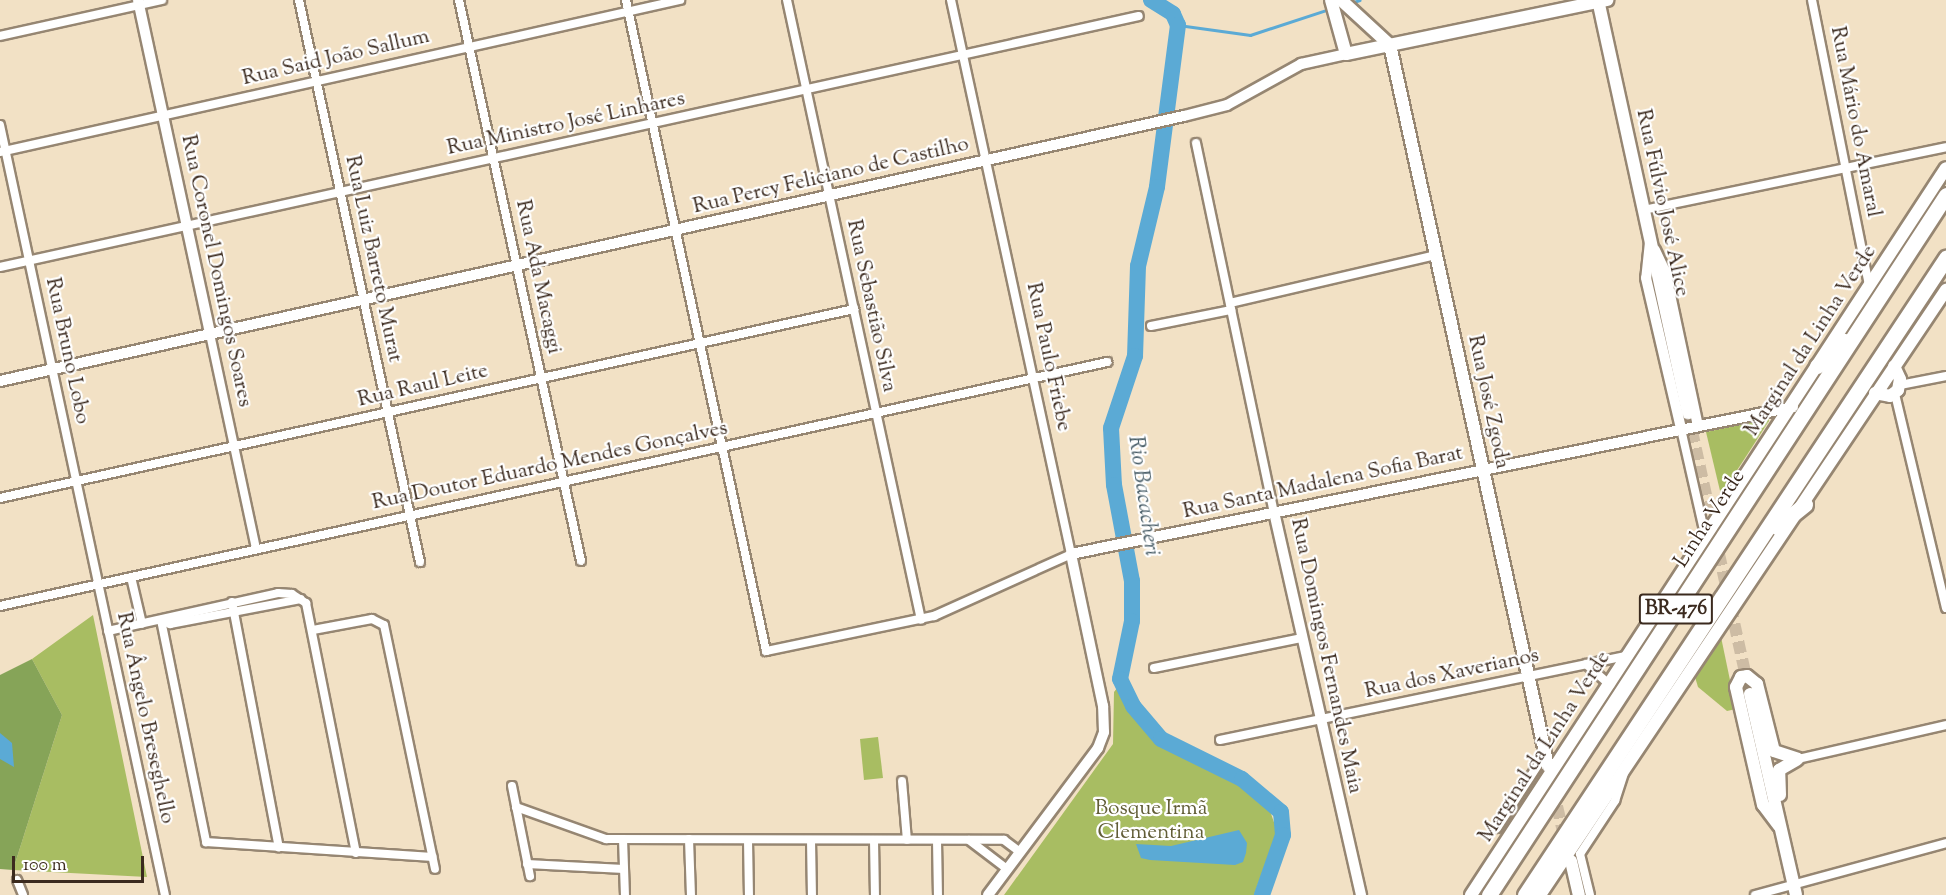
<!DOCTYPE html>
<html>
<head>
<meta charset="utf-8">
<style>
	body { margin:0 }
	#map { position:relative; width:1946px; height:895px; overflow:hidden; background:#f2e1c5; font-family:"Sorts Mill Goudy",serif }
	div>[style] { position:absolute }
	.green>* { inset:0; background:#a8bd62 }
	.forest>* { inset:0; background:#86a458 }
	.water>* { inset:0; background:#5baad5 }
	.stream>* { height:3px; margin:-1.5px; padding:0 1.5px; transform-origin:1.5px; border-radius:1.5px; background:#5baad5 }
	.river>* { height:16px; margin:-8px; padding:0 8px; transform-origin:8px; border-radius:8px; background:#5baad5 }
	.secondary-tunnel>* { height:12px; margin-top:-6px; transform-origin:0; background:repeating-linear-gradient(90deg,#cdbca4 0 12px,transparent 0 18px) }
	.roads { filter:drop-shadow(2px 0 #968672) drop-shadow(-2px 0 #968672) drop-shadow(0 2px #968672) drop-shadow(0 -2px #968672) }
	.minor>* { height:8px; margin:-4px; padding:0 4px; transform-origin:4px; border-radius:4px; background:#fff }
	.tertiary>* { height:10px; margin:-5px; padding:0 5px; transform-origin:5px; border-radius:5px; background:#fff }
	.secondary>* { height:12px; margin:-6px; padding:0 6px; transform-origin:6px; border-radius:6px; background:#fff }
	.trunk>* { height:15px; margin:-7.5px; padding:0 7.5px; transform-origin:7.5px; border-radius:7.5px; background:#fff }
	span { translate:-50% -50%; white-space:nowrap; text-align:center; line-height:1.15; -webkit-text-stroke:4.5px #fff; paint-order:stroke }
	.shield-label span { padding:2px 4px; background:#fff; border:2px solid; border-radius:4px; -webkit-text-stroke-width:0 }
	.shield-label { font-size:20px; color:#3b2a1e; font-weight:700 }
	.street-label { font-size:21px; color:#3b2a1e }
	.park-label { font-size:21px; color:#615d36 }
	.water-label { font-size:22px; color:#485d67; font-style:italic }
	.scale { position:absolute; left:12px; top:856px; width:132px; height:27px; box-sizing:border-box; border:3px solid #3b2a1e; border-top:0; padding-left:8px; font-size:18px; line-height:21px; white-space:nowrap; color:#3b2a1e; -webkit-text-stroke:4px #fff; paint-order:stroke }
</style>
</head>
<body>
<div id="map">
	<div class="green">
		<i style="clip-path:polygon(1769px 419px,1769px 421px,1721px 495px,1706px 432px)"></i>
		<i style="clip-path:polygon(93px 615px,147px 877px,13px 870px,62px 715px,32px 659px)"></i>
		<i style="clip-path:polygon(1721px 637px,1736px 709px,1727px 711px,1698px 687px,1695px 677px)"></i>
		<i style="clip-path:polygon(1121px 683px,1132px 707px,1160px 740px,1236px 782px,1268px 805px,1277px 831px,1254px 895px,1004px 895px,1113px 744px,1114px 692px)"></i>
		<i style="clip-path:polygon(878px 737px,883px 778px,864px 780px,860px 739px)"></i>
	</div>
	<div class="forest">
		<i style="clip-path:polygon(32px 659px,62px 715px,13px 870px,0 869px,0 675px)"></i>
	</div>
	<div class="water">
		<i style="clip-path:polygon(0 733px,12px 743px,14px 767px,0 759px)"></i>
		<i style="clip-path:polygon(1239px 830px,1247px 843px,1246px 853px,1243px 862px,1235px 865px,1150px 860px,1141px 858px,1136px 844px,1171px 846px)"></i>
	</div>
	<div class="stream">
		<i style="left:1350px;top:3px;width:10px;rotate:-17deg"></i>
		<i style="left:1178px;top:25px;width:73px;rotate:7.9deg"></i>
		<i style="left:1250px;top:35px;width:83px;rotate:-18.2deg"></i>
	</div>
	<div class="river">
		<i style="left:1151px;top:0;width:26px;rotate:32deg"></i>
		<i style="left:1173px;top:14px;width:12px;rotate:66deg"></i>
		<i style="left:1178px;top:25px;width:163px;rotate:97.4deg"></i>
		<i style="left:1157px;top:187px;width:81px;rotate:103.5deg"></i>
		<i style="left:1138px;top:266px;width:90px;rotate:91.9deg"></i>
		<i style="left:1135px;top:356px;width:76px;rotate:108.4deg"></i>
		<i style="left:1111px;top:428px;width:57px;rotate:87deg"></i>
		<i style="left:1114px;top:485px;width:98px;rotate:79.4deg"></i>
		<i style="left:1132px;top:581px;width:40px;rotate:90deg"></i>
		<i style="left:1132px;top:621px;width:59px;rotate:101.7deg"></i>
		<i style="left:1120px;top:679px;width:30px;rotate:64deg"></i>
		<i style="left:1133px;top:706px;width:43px;rotate:49.7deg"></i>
		<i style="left:1161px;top:739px;width:90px;rotate:26.3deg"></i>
		<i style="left:1242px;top:779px;width:51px;rotate:40.2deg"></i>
		<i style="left:1281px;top:812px;width:23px;rotate:85deg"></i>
		<i style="left:1283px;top:835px;width:64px;rotate:109.3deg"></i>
	</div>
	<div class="secondary-tunnel">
		<i style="left:1688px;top:413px;width:288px;rotate:77.6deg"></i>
		<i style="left:1553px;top:789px;width:52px;rotate:76.8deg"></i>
	</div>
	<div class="roads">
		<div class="minor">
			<i style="left:299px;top:0;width:575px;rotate:77.85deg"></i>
			<i style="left:459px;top:0;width:574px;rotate:77.73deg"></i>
			<i style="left:626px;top:0;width:666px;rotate:77.86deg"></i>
			<i style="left:766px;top:651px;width:172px;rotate:-11.8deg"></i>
			<i style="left:934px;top:616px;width:150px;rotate:-24.3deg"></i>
			<i style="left:1071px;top:554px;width:567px;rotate:-102.22deg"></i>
			<i style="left:787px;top:0;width:634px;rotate:77.8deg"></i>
			<i style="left:1812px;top:0;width:292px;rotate:78.7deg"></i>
			<i style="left:0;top:36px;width:166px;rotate:-12.5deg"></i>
			<i style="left:0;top:125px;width:787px;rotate:77.91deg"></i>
			<i style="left:1196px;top:143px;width:377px;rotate:78.1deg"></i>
			<i style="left:0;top:152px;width:697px;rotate:-12.6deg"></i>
			<i style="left:1643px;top:210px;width:309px;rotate:-11.7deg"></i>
			<i style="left:0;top:267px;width:1166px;rotate:-12.43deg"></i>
			<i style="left:1230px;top:303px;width:212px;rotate:-13.1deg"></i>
			<i style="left:1151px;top:326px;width:82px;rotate:-11.3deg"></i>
			<i style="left:210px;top:334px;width:220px;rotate:77.9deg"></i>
			<i style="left:1900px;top:385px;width:47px;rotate:-11.1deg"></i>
			<i style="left:1895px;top:394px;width:220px;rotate:76.6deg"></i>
			<i style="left:1681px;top:429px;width:99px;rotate:77.2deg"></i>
			<i style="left:0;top:498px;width:875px;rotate:-12.48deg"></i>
			<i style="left:131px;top:577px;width:48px;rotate:76.8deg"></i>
			<i style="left:232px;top:602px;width:250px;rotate:79.2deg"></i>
			<i style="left:0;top:606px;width:1134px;rotate:-12.43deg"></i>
			<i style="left:161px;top:620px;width:227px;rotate:78.5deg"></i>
			<i style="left:206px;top:842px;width:227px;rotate:3.8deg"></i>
			<i style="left:161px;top:620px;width:10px;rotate:24deg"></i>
			<i style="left:170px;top:624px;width:133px;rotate:-10.8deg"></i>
			<i style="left:313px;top:630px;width:60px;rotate:-10.6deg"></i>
			<i style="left:372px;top:619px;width:13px;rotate:27deg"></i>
			<i style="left:384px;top:625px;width:249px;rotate:78.2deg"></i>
			<i style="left:108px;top:631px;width:174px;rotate:-12.6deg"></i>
			<i style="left:278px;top:593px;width:14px;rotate:4deg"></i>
			<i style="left:292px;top:594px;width:17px;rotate:33deg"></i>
			<i style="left:306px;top:603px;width:255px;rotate:78.7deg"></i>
			<i style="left:1586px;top:664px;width:32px;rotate:41deg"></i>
			<i style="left:1154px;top:668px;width:150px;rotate:-11.5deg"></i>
			<i style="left:1220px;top:740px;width:418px;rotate:-11.7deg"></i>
			<i style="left:1798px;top:759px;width:152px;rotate:-12.9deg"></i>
			<i style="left:902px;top:781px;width:59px;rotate:85.2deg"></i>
			<i style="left:512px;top:786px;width:92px;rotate:78.7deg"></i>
			<i style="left:516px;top:807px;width:96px;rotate:19.6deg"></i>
			<i style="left:606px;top:839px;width:398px;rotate:0.1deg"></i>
			<i style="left:1004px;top:840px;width:20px;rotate:37deg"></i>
			<i style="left:1497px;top:828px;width:88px;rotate:-57deg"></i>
			<i style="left:623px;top:839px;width:56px;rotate:88deg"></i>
			<i style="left:689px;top:839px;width:56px;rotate:88deg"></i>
			<i style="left:748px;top:840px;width:55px;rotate:89deg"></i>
			<i style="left:811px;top:840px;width:55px;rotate:89deg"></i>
			<i style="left:874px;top:840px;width:55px;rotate:89deg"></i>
			<i style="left:937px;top:840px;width:55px;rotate:89deg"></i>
			<i style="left:969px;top:840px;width:48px;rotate:37.3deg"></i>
			<i style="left:527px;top:864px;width:97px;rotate:3deg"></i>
			<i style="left:17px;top:880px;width:16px;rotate:68deg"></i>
			<i style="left:1590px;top:895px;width:42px;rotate:-103.7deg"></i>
			<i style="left:1580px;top:854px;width:64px;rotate:-56.6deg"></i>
			<i style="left:1615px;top:801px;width:28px;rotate:-72deg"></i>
			<i style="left:1755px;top:895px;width:198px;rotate:-15.2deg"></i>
		</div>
		<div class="tertiary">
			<i style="left:138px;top:0;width:342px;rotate:77.8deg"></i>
			<i style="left:1650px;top:242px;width:36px;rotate:96deg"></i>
			<i style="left:1646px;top:278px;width:155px;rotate:76.9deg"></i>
			<i style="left:1655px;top:250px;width:23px;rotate:65deg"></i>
			<i style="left:1665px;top:271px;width:158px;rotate:78deg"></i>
			<i style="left:0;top:381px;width:1213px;rotate:-12.62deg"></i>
			<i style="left:1184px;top:116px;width:44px;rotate:-14.3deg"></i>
			<i style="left:1227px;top:105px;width:85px;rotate:-29deg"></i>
			<i style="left:1301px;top:64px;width:46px;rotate:-12.5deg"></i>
			<i style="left:1274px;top:512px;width:393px;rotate:77.2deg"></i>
			<i style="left:988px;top:895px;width:184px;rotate:-53.2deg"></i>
			<i style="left:1098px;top:748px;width:17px;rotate:-69deg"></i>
			<i style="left:1104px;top:732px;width:26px;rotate:-92deg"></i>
			<i style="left:1103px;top:706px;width:155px;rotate:-101.9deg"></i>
			<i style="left:1071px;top:554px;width:737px;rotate:-11.51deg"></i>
		</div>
		<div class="secondary">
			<i style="left:1331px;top:0;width:56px;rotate:74.5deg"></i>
			<i style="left:1346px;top:54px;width:267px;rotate:-11.7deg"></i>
			<i style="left:1341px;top:0;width:67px;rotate:42.6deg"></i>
			<i style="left:1598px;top:0;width:423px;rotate:77.7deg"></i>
			<i style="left:1390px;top:45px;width:738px;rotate:77.64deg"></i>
			<i style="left:1875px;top:393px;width:15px;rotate:11deg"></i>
			<i style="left:1890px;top:396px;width:10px;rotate:-37deg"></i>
			<i style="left:1898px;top:390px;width:11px;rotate:-80deg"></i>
			<i style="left:1900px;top:379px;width:14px;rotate:-115deg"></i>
			<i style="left:1750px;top:694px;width:206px;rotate:77.1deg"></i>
			<i style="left:1780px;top:795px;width:25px;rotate:-92deg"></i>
			<i style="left:1779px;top:770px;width:20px;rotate:-30deg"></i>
			<i style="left:1779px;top:826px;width:26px;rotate:-127deg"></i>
			<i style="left:1763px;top:805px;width:121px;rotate:-102.9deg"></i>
			<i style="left:1736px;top:687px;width:11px;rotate:-63deg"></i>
			<i style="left:1741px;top:677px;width:6px;rotate:-9deg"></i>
			<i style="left:1747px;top:676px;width:13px;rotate:39deg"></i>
			<i style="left:1757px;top:684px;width:69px;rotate:75.8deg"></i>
			<i style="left:1774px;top:751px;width:25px;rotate:18deg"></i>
			<i style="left:1571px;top:861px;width:35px;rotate:77deg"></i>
			<i style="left:1471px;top:895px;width:868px;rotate:-56.84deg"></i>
			<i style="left:1540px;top:895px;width:729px;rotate:-56.14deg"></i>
		</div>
		<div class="trunk">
			<i style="left:1817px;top:366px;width:37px;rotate:-43deg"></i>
			<i style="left:1777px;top:527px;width:36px;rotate:-39deg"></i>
			<i style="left:1489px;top:895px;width:836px;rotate:-56.86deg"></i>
			<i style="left:1525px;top:895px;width:764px;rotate:-56.54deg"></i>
		</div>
	</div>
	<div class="shield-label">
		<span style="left:1676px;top:609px">BR-476</span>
	</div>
	<div class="street-label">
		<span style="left:336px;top:58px;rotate:-13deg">Rua Said João Sallum</span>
		<span style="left:1855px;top:122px;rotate:79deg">Rua Mário do Amaral</span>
		<span style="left:566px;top:124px;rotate:-12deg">Rua Ministro José Linhares</span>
		<span style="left:831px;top:176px;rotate:-13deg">Rua Percy Feliciano de Castilho</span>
		<span style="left:1662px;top:203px;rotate:78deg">Rua Fúlvio José Alice</span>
		<span style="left:373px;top:259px;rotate:78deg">Rua Luiz Barreto Murat</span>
		<span style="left:216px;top:271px;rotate:78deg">Rua Coronel Domingos Soares</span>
		<span style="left:538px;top:277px;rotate:78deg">Rua Ada Macaggi</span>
		<span style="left:871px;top:306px;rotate:78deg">Rua Sebastião Silva</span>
		<span style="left:1811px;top:341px;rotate:-57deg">Marginal da Linha Verde</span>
		<span style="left:67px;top:351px;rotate:78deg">Rua Bruno Lobo</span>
		<span style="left:1048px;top:357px;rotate:78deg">Rua Paulo Friebe</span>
		<span style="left:423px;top:386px;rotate:-13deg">Rua Raul Leite</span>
		<span style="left:1488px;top:402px;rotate:78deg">Rua José Zgoda</span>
		<span style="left:550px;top:466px;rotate:-12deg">Rua Doutor Eduardo Mendes Gonçalves</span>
		<span style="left:1323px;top:483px;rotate:-12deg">Rua Santa Madalena Sofia Barat</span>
		<span style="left:1710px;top:519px;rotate:-57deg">Linha Verde</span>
		<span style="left:1326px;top:656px;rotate:78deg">Rua Domingos Fernandes Maia</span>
		<span style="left:1452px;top:674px;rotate:-12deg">Rua dos Xaverianos</span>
		<span style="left:145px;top:718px;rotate:78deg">Rua Ângelo Breseghello</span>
		<span style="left:1545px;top:747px;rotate:-57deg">Marginal da Linha Verde</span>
	</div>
	<div class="park-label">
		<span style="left:1151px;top:821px">Bosque Irmã<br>Clementina</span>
	</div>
	<div class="water-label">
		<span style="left:1142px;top:496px;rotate:82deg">Rio Bacacheri</span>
	</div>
	<div class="scale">100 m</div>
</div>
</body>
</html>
